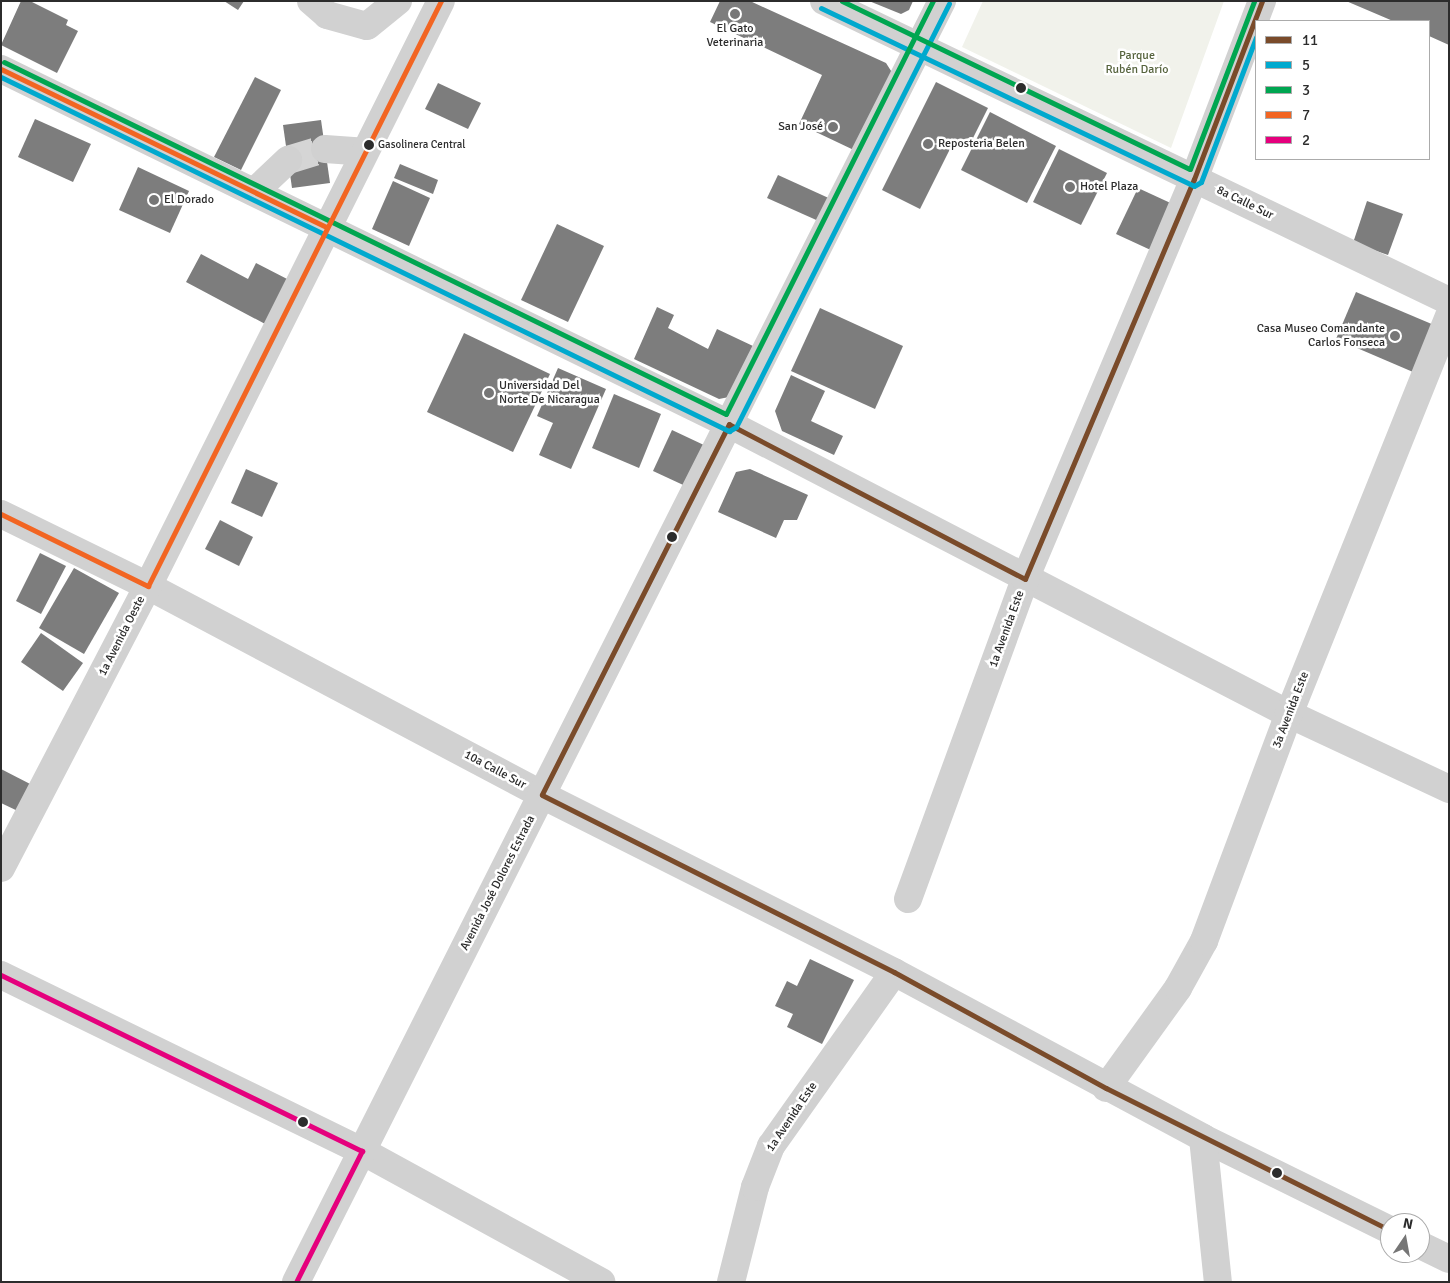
<!DOCTYPE html>
<html>
<head>
<meta charset="utf-8">
<style>
	body { margin:0 }
	#map { position:relative; width:1450px; height:1283px; overflow:hidden; background:#fff; font-family:Signika,sans-serif }
	div>[style] { position:absolute }
	.green>* { inset:0; background:#f1f2eb }
	.building>* { inset:0; background:#7d7d7d }
	.minor-tunnel>* { height:28px; margin-top:-14px; transform-origin:0; background:repeating-linear-gradient(90deg,#d5d5d5 0 28px,transparent 0 42px) }
	.minor>* { height:28px; margin:-14px; padding:0 14px; transform-origin:14px; border-radius:14px; background:#d1d1d1 }
	.bus-1>* { height:5px; margin:-2.5px; padding:0 2.5px; transform-origin:2.5px; border-radius:2.5px; background:#7a4b2a }
	.bus-2>* { height:5px; margin:-2.5px; padding:0 2.5px; transform-origin:2.5px; border-radius:2.5px; background:#00a9ce }
	.bus-3>* { height:5px; margin:-2.5px; padding:0 2.5px; transform-origin:2.5px; border-radius:2.5px; background:#00a651 }
	.bus-4>* { height:5px; margin:-2.5px; padding:0 2.5px; transform-origin:2.5px; border-radius:2.5px; background:#f26522 }
	.bus-5>* { height:5px; margin:-2.5px; padding:0 2.5px; transform-origin:2.5px; border-radius:2.5px; background:#e5007d }
	.dots>* { width:14px; height:14px; translate:-50% -50%; box-sizing:border-box; border:2px solid #fff; border-radius:50% }
	span { translate:-50% -50%; white-space:nowrap; text-align:center; line-height:1.15; -webkit-text-stroke:5px #fff; paint-order:stroke }
	.bus-label { font-size:11px; color:#2c2c2c }
	.left { translate:0 -50%; text-align:left }
	.poi-label { font-size:12px; color:#2c2c2c }
	.right { translate:-100% -50%; text-align:right }
	.park-label { font-size:12px; color:#56633d }
	.street-label { font-size:12px; color:#2c2c2c }
	.frame { position:absolute; inset:0; border:2px solid #2c2c2c; pointer-events:none }
	.legend { position:absolute; left:1255px; top:20px; width:175px; height:140px; box-sizing:border-box; background:#fff; border:1px solid #ababab; margin:0; padding:6px 9px; list-style:none; font-size:15px; color:#2c2c2c }
	.legend li { display:flex; align-items:center; gap:10px; height:25px }
	.legend b { width:25px; border:1px solid #ababab }
	.north { position:absolute; left:1380px; top:1213px; width:50px; height:50px; box-sizing:border-box; background:#fff; border:1px solid #ababab; border-radius:50%; rotate:12deg; font-size:14px; font-weight:700; line-height:20px; text-align:center; color:#2c2c2c }
	.north::after { content:''; display:block; margin:auto; width:18px; height:22px; background:#767676; clip-path:polygon(50% 0,100% 100%,50% 72%,0 100%) }
</style>
</head>
<body>
<div id="map">
	<div class="green">
		<i style="clip-path:polygon(983px 1px,1224px 1px,1171px 148px,962px 47px)"></i>
	</div>
	<div class="building">
		<i style="clip-path:polygon(21px 1px,30px 1px,68px 20px,66px 25px,78px 31px,57px 73px,1px 45px)"></i>
		<i style="clip-path:polygon(224px 1px,244px 1px,238px 10px)"></i>
		<i style="clip-path:polygon(720px 1px,750px 1px,886px 63px,893px 74px,858px 152px,799px 124px,822px 75px,710px 22px)"></i>
		<i style="clip-path:polygon(869px 1px,913px 1px,909px 10px,901px 14px)"></i>
		<i style="clip-path:polygon(1346px 1px,1449px 1px,1449px 45px,1429px 36px,1429px 21px,1393px 21px)"></i>
		<i style="clip-path:polygon(255px 77px,281px 90px,241px 170px,214px 157px)"></i>
		<i style="clip-path:polygon(936px 82px,988px 108px,968px 148px,954px 141px,920px 209px,882px 190px)"></i>
		<i style="clip-path:polygon(438px 83px,481px 103px,468px 129px,425px 109px)"></i>
		<i style="clip-path:polygon(990px 112px,1056px 146px,1027px 203px,961px 170px)"></i>
		<i style="clip-path:polygon(35px 119px,91px 144px,73px 182px,18px 157px)"></i>
		<i style="clip-path:polygon(321px 120px,330px 183px,292px 188px,283px 125px)"></i>
		<i style="clip-path:polygon(1059px 149px,1107px 173px,1081px 225px,1033px 202px)"></i>
		<i style="clip-path:polygon(400px 164px,438px 180px,433px 194px,394px 178px)"></i>
		<i style="clip-path:polygon(138px 167px,189px 191px,170px 233px,119px 210px)"></i>
		<i style="clip-path:polygon(778px 175px,833px 200px,823px 223px,767px 198px)"></i>
		<i style="clip-path:polygon(393px 181px,430px 198px,409px 246px,372px 229px)"></i>
		<i style="clip-path:polygon(1138px 188px,1177px 206px,1155px 252px,1116px 234px)"></i>
		<i style="clip-path:polygon(1367px 201px,1403px 214px,1388px 255px,1353px 243px)"></i>
		<i style="clip-path:polygon(557px 224px,604px 246px,568px 322px,521px 300px)"></i>
		<i style="clip-path:polygon(201px 254px,248px 279px,256px 263px,291px 281px,267px 325px,186px 282px)"></i>
		<i style="clip-path:polygon(1356px 292px,1434px 325px,1413px 372px,1336px 339px)"></i>
		<i style="clip-path:polygon(657px 307px,674px 315px,668px 328px,708px 349px,717px 329px,753px 346px,729px 397px,719px 399px,634px 359px)"></i>
		<i style="clip-path:polygon(820px 308px,903px 346px,875px 409px,791px 371px)"></i>
		<i style="clip-path:polygon(464px 333px,550px 374px,513px 452px,427px 412px)"></i>
		<i style="clip-path:polygon(558px 368px,606px 389px,571px 469px,539px 455px,553px 423px,537px 416px)"></i>
		<i style="clip-path:polygon(791px 375px,825px 391px,811px 421px,843px 436px,834px 455px,782px 431px,775px 411px)"></i>
		<i style="clip-path:polygon(614px 394px,661px 414px,639px 468px,592px 448px)"></i>
		<i style="clip-path:polygon(672px 430px,706px 446px,694px 490px,653px 471px)"></i>
		<i style="clip-path:polygon(246px 469px,278px 483px,262px 517px,231px 503px)"></i>
		<i style="clip-path:polygon(750px 469px,808px 495px,797px 520px,784px 520px,776px 538px,718px 512px,736px 472px)"></i>
		<i style="clip-path:polygon(220px 520px,253px 537px,239px 566px,205px 549px)"></i>
		<i style="clip-path:polygon(40px 553px,66px 566px,41px 614px,16px 601px)"></i>
		<i style="clip-path:polygon(74px 568px,119px 593px,84px 654px,39px 628px)"></i>
		<i style="clip-path:polygon(41px 633px,83px 663px,63px 691px,21px 662px)"></i>
		<i style="clip-path:polygon(1px 769px,34px 786px,22px 813px,1px 803px)"></i>
		<i style="clip-path:polygon(810px 959px,854px 980px,822px 1044px,787px 1027px,793px 1014px,775px 1006px,787px 981px,797px 986px)"></i>
	</div>
	<div class="minor-tunnel">
		<i style="left:288px;top:160px;width:39px;rotate:-17deg"></i>
	</div>
	<div class="minor">
		<i style="left:311px;top:1px;width:21px;rotate:41deg"></i>
		<i style="left:327px;top:15px;width:41px;rotate:15.4deg"></i>
		<i style="left:367px;top:26px;width:40px;rotate:-39deg"></i>
		<i style="left:824px;top:1px;width:693px;rotate:25.64deg"></i>
		<i style="left:1px;top:69px;width:810px;rotate:26deg"></i>
		<i style="left:729px;top:424px;width:631px;rotate:27.38deg"></i>
		<i style="left:1289px;top:714px;width:177px;rotate:25.1deg"></i>
		<i style="left:325px;top:149px;width:39px;rotate:4deg"></i>
		<i style="left:254px;top:192px;width:47px;rotate:-43.3deg"></i>
		<i style="left:1px;top:514px;width:164px;rotate:26.1deg"></i>
		<i style="left:148px;top:586px;width:446px;rotate:27.9deg"></i>
		<i style="left:542px;top:795px;width:394px;rotate:26.7deg"></i>
		<i style="left:894px;top:972px;width:351px;rotate:28.2deg"></i>
		<i style="left:1203px;top:1138px;width:208px;rotate:26.2deg"></i>
		<i style="left:1px;top:868px;width:318px;rotate:-62.5deg"></i>
		<i style="left:148px;top:586px;width:654px;rotate:-63.4deg"></i>
		<i style="left:908px;top:899px;width:341px;rotate:-69.9deg"></i>
		<i style="left:1025px;top:579px;width:434px;rotate:-67.1deg"></i>
		<i style="left:1194px;top:179px;width:191px;rotate:-69.1deg"></i>
		<i style="left:1px;top:975px;width:402px;rotate:26deg"></i>
		<i style="left:362px;top:1151px;width:273px;rotate:28.7deg"></i>
		<i style="left:1106px;top:1088px;width:123px;rotate:-54.2deg"></i>
		<i style="left:1178px;top:988px;width:54px;rotate:-61deg"></i>
		<i style="left:1204px;top:941px;width:242px;rotate:-69.5deg"></i>
		<i style="left:1289px;top:714px;width:429px;rotate:-68.1deg"></i>
		<i style="left:1203px;top:1138px;width:145px;rotate:84.1deg"></i>
		<i style="left:1420px;top:1245px;width:32px;rotate:26deg"></i>
		<i style="left:296px;top:1282px;width:1435px;rotate:-63.24deg"></i>
		<i style="left:731px;top:1282px;width:98px;rotate:-75.8deg"></i>
		<i style="left:755px;top:1187px;width:44px;rotate:-68.7deg"></i>
		<i style="left:771px;top:1146px;width:213px;rotate:-54.7deg"></i>
	</div>
	<div class="bus-1">
		<i style="left:1262px;top:1px;width:191px;rotate:110.9deg"></i>
		<i style="left:1194px;top:179px;width:434px;rotate:112.9deg"></i>
		<i style="left:1025px;top:579px;width:334px;rotate:-152.4deg"></i>
		<i style="left:729px;top:424px;width:415px;rotate:116.8deg"></i>
		<i style="left:542px;top:795px;width:394px;rotate:26.7deg"></i>
		<i style="left:894px;top:972px;width:242px;rotate:28.7deg"></i>
		<i style="left:1106px;top:1088px;width:318px;rotate:26.6deg"></i>
	</div>
	<div class="bus-2">
		<i style="left:821px;top:8px;width:413px;rotate:25.5deg"></i>
		<i style="left:1194px;top:186px;width:8px;rotate:-30deg"></i>
		<i style="left:1201px;top:182px;width:155px;rotate:-69.2deg"></i>
		<i style="left:1px;top:77px;width:810px;rotate:25.93deg"></i>
		<i style="left:729px;top:431px;width:8px;rotate:-30deg"></i>
		<i style="left:736px;top:427px;width:474px;rotate:-63.3deg"></i>
	</div>
	<div class="bus-3">
		<i style="left:842px;top:1px;width:386px;rotate:25.8deg"></i>
		<i style="left:1190px;top:169px;width:180px;rotate:-69.1deg"></i>
		<i style="left:4px;top:62px;width:803px;rotate:25.99deg"></i>
		<i style="left:726px;top:414px;width:462px;rotate:-63.4deg"></i>
	</div>
	<div class="bus-4">
		<i style="left:1px;top:69px;width:361px;rotate:25.9deg"></i>
		<i style="left:1px;top:514px;width:164px;rotate:26.1deg"></i>
		<i style="left:148px;top:586px;width:654px;rotate:-63.4deg"></i>
	</div>
	<div class="bus-5">
		<i style="left:1px;top:975px;width:402px;rotate:26deg"></i>
		<i style="left:296px;top:1282px;width:147px;rotate:-63.3deg"></i>
	</div>
	<div class="dots">
		<i style="left:735px;top:14px;background:#767676"></i>
		<i style="left:1021px;top:88px;background:#2c2c2c"></i>
		<i style="left:833px;top:127px;background:#767676"></i>
		<i style="left:928px;top:144px;background:#767676"></i>
		<i style="left:369px;top:145px;background:#2c2c2c"></i>
		<i style="left:1070px;top:187px;background:#767676"></i>
		<i style="left:154px;top:200px;background:#767676"></i>
		<i style="left:1395px;top:336px;background:#767676"></i>
		<i style="left:489px;top:393px;background:#767676"></i>
		<i style="left:672px;top:537px;background:#2c2c2c"></i>
		<i style="left:303px;top:1122px;background:#2c2c2c"></i>
		<i style="left:1277px;top:1173px;background:#2c2c2c"></i>
	</div>
	<div class="bus-label">
		<span class="left" style="left:378px;top:145px">Gasolinera Central</span>
	</div>
	<div class="poi-label">
		<span style="left:735px;top:36px">El Gato<br>Veterinaria</span>
		<span class="right" style="left:823px;top:127px">San José</span>
		<span class="left" style="left:938px;top:144px">Reposteria Belen</span>
		<span class="left" style="left:1080px;top:187px">Hotel Plaza</span>
		<span class="left" style="left:164px;top:200px">El Dorado</span>
		<span class="right" style="left:1385px;top:336px">Casa Museo Comandante<br>Carlos Fonseca</span>
		<span class="left" style="left:499px;top:393px">Universidad Del<br>Norte De Nicaragua</span>
	</div>
	<div class="park-label">
		<span style="left:1137px;top:63px">Parque<br>Rubén Darío</span>
	</div>
	<div class="street-label">
		<span style="left:1245px;top:203px;rotate:26deg">8a Calle Sur</span>
		<span style="left:1007px;top:629px;rotate:-70deg">1a Avenida Este</span>
		<span style="left:122px;top:636px;rotate:-63deg">1a Avenida Oeste</span>
		<span style="left:1291px;top:710px;rotate:-69deg">3a Avenida Este</span>
		<span style="left:495px;top:770px;rotate:28deg">10a Calle Sur</span>
		<span style="left:498px;top:883px;rotate:-63deg">Avenida José Dolores Estrada</span>
		<span style="left:792px;top:1117px;rotate:-56deg">1a Avenida Este</span>
	</div>
	<div class="frame"></div>
	<ul class="legend">
	<li><b style="height:6px;background:#7a4b2a"></b>11</li>
	<li><b style="height:6px;background:#00a9ce"></b>5</li>
	<li><b style="height:6px;background:#00a651"></b>3</li>
	<li><b style="height:6px;background:#f26522"></b>7</li>
	<li><b style="height:6px;background:#e5007d"></b>2</li>
	</ul>
	<div class="north">N</div>
</div>
</body>
</html>
